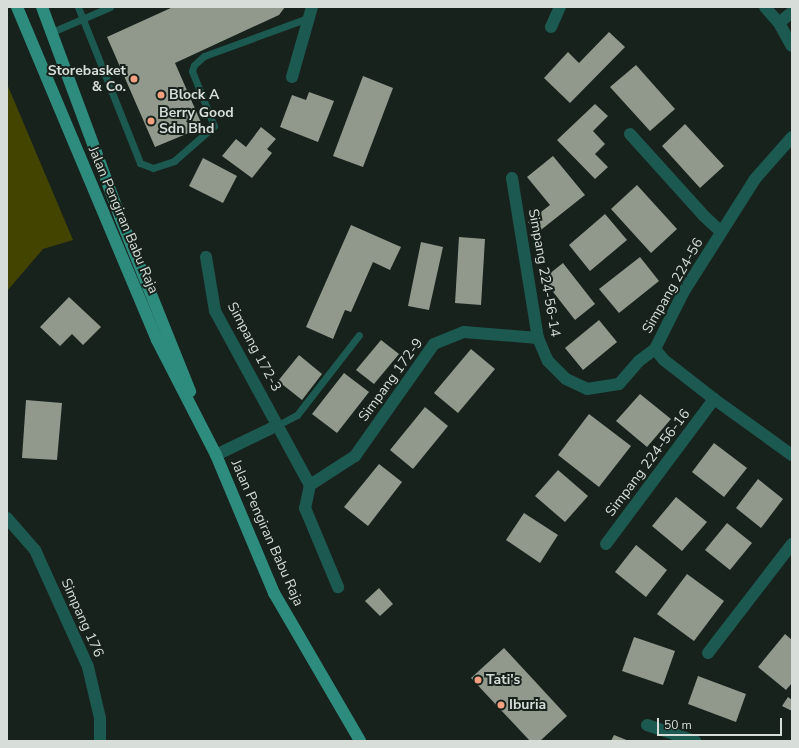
<!DOCTYPE html>
<html>
<head>
<meta charset="utf-8">
<style>
	body { margin:0 }
	#map { position:relative; width:799px; height:748px; overflow:hidden; background:#18221c; font-family:"Nunito Sans",sans-serif }
	div>[style] { position:absolute }
	.green>* { inset:0; background:#424400 }
	.building>* { inset:0; background:#91998d }
	.service>* { height:7px; margin:-3.5px; padding:0 3.5px; transform-origin:3.5px; border-radius:3.5px; background:#1c5950 }
	.minor>* { height:12px; margin:-6px; padding:0 6px; transform-origin:6px; border-radius:6px; background:#1c5950 }
	.primary>* { height:12px; margin:-6px; padding:0 6px; transform-origin:6px; border-radius:6px; background:#2d8c7e }
	.dots>* { width:11px; height:11px; translate:-50% -50%; box-sizing:border-box; border:2px solid #18221c; border-radius:50% }
	span { translate:-50% -50%; white-space:nowrap; text-align:center; line-height:1.15; -webkit-text-stroke:4px #18221c; paint-order:stroke }
	.poi-label { font-size:14px; color:#d7ded9; font-weight:700 }
	.right { translate:-100% -50%; text-align:right }
	.left { translate:0 -50%; text-align:left }
	.street-label { font-size:14px; color:#d7ded9 }
	.frame { position:absolute; inset:0; border:8px solid #d7ded9; pointer-events:none }
	.scale { position:absolute; left:657px; top:718px; width:125px; height:18px; box-sizing:border-box; border:2px solid #d7ded9; border-top:0; padding-left:5px; font-size:12px; line-height:14px; white-space:nowrap; color:#d7ded9; -webkit-text-stroke:3px #18221c; paint-order:stroke }
</style>
</head>
<body>
<div id="map">
	<div class="green">
		<i style="clip-path:polygon(7px 84px,73px 240px,43px 249px,7px 291px)"></i>
	</div>
	<div class="building">
		<i style="clip-path:polygon(173px 7px,285px 7px,279px 15px,175px 63px,203px 127px,155px 147px,107px 37px)"></i>
		<i style="clip-path:polygon(609px 32px,625px 47px,570px 103px,544px 78px,568px 52px,579px 63px)"></i>
		<i style="clip-path:polygon(636px 65px,675px 109px,650px 131px,610px 87px)"></i>
		<i style="clip-path:polygon(363px 76px,393px 88px,363px 167px,333px 156px)"></i>
		<i style="clip-path:polygon(309px 92px,334px 101px,318px 142px,280px 127px,292px 95px,306px 100px)"></i>
		<i style="clip-path:polygon(595px 104px,608px 116px,593px 131px,605px 144px,595px 154px,608px 167px,595px 179px,557px 140px)"></i>
		<i style="clip-path:polygon(685px 124px,724px 166px,700px 188px,662px 146px)"></i>
		<i style="clip-path:polygon(261px 127px,276px 139px,267px 149px,272px 153px,252px 178px,222px 156px,236px 139px,246px 147px)"></i>
		<i style="clip-path:polygon(553px 156px,585px 195px,537px 233px,528px 222px,550px 205px,527px 177px)"></i>
		<i style="clip-path:polygon(203px 158px,237px 176px,223px 203px,189px 186px)"></i>
		<i style="clip-path:polygon(637px 185px,677px 229px,651px 253px,611px 209px)"></i>
		<i style="clip-path:polygon(605px 214px,627px 240px,590px 271px,569px 245px)"></i>
		<i style="clip-path:polygon(351px 225px,401px 247px,390px 270px,373px 262px,351px 312px,345px 310px,333px 339px,306px 327px)"></i>
		<i style="clip-path:polygon(459px 237px,485px 239px,481px 305px,455px 303px)"></i>
		<i style="clip-path:polygon(421px 242px,443px 247px,429px 310px,408px 306px)"></i>
		<i style="clip-path:polygon(640px 257px,659px 281px,619px 313px,599px 289px)"></i>
		<i style="clip-path:polygon(563px 263px,595px 304px,575px 320px,543px 279px)"></i>
		<i style="clip-path:polygon(69px 297px,101px 327px,83px 345px,72px 334px,60px 346px,40px 327px)"></i>
		<i style="clip-path:polygon(599px 320px,617px 342px,583px 370px,565px 348px)"></i>
		<i style="clip-path:polygon(381px 340px,399px 354px,374px 384px,356px 370px)"></i>
		<i style="clip-path:polygon(471px 349px,495px 369px,458px 413px,434px 393px)"></i>
		<i style="clip-path:polygon(299px 355px,322px 374px,302px 400px,278px 381px)"></i>
		<i style="clip-path:polygon(344px 373px,369px 392px,337px 433px,312px 414px)"></i>
		<i style="clip-path:polygon(640px 394px,671px 419px,647px 447px,616px 421px)"></i>
		<i style="clip-path:polygon(26px 400px,62px 403px,57px 460px,22px 458px)"></i>
		<i style="clip-path:polygon(425px 407px,448px 426px,413px 469px,390px 450px)"></i>
		<i style="clip-path:polygon(589px 414px,631px 446px,599px 487px,558px 455px)"></i>
		<i style="clip-path:polygon(714px 443px,747px 468px,724px 497px,692px 472px)"></i>
		<i style="clip-path:polygon(379px 464px,402px 482px,368px 526px,344px 507px)"></i>
		<i style="clip-path:polygon(558px 470px,588px 496px,565px 522px,535px 496px)"></i>
		<i style="clip-path:polygon(758px 479px,783px 499px,761px 528px,736px 508px)"></i>
		<i style="clip-path:polygon(676px 497px,707px 522px,682px 551px,652px 526px)"></i>
		<i style="clip-path:polygon(524px 513px,558px 535px,540px 563px,506px 540px)"></i>
		<i style="clip-path:polygon(727px 523px,752px 543px,730px 570px,705px 550px)"></i>
		<i style="clip-path:polygon(636px 545px,667px 570px,646px 597px,615px 572px)"></i>
		<i style="clip-path:polygon(687px 574px,724px 601px,694px 641px,657px 614px)"></i>
		<i style="clip-path:polygon(379px 588px,393px 604px,380px 616px,365px 601px)"></i>
		<i style="clip-path:polygon(785px 634px,792px 640px,792px 683px,786px 690px,758px 667px)"></i>
		<i style="clip-path:polygon(634px 637px,675px 651px,663px 685px,622px 671px)"></i>
		<i style="clip-path:polygon(504px 648px,567px 716px,540px 741px,530px 741px,471px 678px)"></i>
		<i style="clip-path:polygon(698px 676px,746px 694px,736px 722px,688px 704px)"></i>
		<i style="clip-path:polygon(788px 697px,792px 700px,792px 711px,782px 706px)"></i>
		<i style="clip-path:polygon(614px 735px,629px 741px,611px 741px)"></i>
	</div>
	<div class="service">
		<i style="left:78px;top:7px;width:168px;rotate:68.3deg"></i>
		<i style="left:140px;top:163px;width:14px;rotate:21deg"></i>
		<i style="left:153px;top:168px;width:22px;rotate:-18deg"></i>
		<i style="left:174px;top:161px;width:53px;rotate:-41.2deg"></i>
		<i style="left:214px;top:126px;width:59px;rotate:-111.8deg"></i>
		<i style="left:192px;top:71px;width:6px;rotate:-72deg"></i>
		<i style="left:194px;top:65px;width:13px;rotate:-42deg"></i>
		<i style="left:204px;top:56px;width:111px;rotate:-20.1deg"></i>
		<i style="left:52px;top:32px;width:63px;rotate:-23.3deg"></i>
		<i style="left:278px;top:425px;width:21px;rotate:-28deg"></i>
		<i style="left:297px;top:415px;width:101px;rotate:-52.2deg"></i>
	</div>
	<div class="minor">
		<i style="left:765px;top:7px;width:21px;rotate:49deg"></i>
		<i style="left:779px;top:23px;width:26px;rotate:61deg"></i>
		<i style="left:779px;top:23px;width:17px;rotate:-40deg"></i>
		<i style="left:551px;top:27px;width:22px;rotate:-66deg"></i>
		<i style="left:292px;top:77px;width:73px;rotate:-74.1deg"></i>
		<i style="left:630px;top:134px;width:110px;rotate:47.9deg"></i>
		<i style="left:704px;top:216px;width:23px;rotate:43deg"></i>
		<i style="left:792px;top:137px;width:56px;rotate:131.4deg"></i>
		<i style="left:755px;top:179px;width:135px;rotate:122.3deg"></i>
		<i style="left:683px;top:293px;width:63px;rotate:116.6deg"></i>
		<i style="left:655px;top:349px;width:14px;rotate:51deg"></i>
		<i style="left:664px;top:360px;width:63px;rotate:38deg"></i>
		<i style="left:714px;top:399px;width:96px;rotate:35.7deg"></i>
		<i style="left:512px;top:178px;width:162px;rotate:80.8deg"></i>
		<i style="left:538px;top:338px;width:25px;rotate:67deg"></i>
		<i style="left:548px;top:361px;width:25px;rotate:45deg"></i>
		<i style="left:566px;top:379px;width:23px;rotate:25deg"></i>
		<i style="left:587px;top:389px;width:32px;rotate:-9deg"></i>
		<i style="left:619px;top:384px;width:30px;rotate:-49deg"></i>
		<i style="left:639px;top:361px;width:20px;rotate:-37deg"></i>
		<i style="left:206px;top:257px;width:55px;rotate:80.5deg"></i>
		<i style="left:215px;top:311px;width:198px;rotate:61.4deg"></i>
		<i style="left:310px;top:485px;width:24px;rotate:102deg"></i>
		<i style="left:305px;top:508px;width:86px;rotate:67.3deg"></i>
		<i style="left:216px;top:455px;width:69px;rotate:-25.8deg"></i>
		<i style="left:310px;top:485px;width:54px;rotate:-32.8deg"></i>
		<i style="left:355px;top:456px;width:137px;rotate:-54.8deg"></i>
		<i style="left:434px;top:344px;width:32px;rotate:-22deg"></i>
		<i style="left:464px;top:332px;width:74px;rotate:4.6deg"></i>
		<i style="left:7px;top:518px;width:43px;rotate:48.8deg"></i>
		<i style="left:35px;top:550px;width:128px;rotate:65.6deg"></i>
		<i style="left:88px;top:667px;width:52px;rotate:76.8deg"></i>
		<i style="left:100px;top:718px;width:23px;rotate:90deg"></i>
		<i style="left:606px;top:544px;width:181px;rotate:-53.3deg"></i>
		<i style="left:708px;top:653px;width:138px;rotate:-52.4deg"></i>
		<i style="left:647px;top:725px;width:51px;rotate:18.4deg"></i>
	</div>
	<div class="primary">
		<i style="left:17px;top:7px;width:361px;rotate:67.2deg"></i>
		<i style="left:157px;top:340px;width:129px;rotate:62.8deg"></i>
		<i style="left:216px;top:455px;width:150px;rotate:67.2deg"></i>
		<i style="left:274px;top:593px;width:171px;rotate:59.8deg"></i>
		<i style="left:42px;top:7px;width:224px;rotate:69.6deg"></i>
		<i style="left:120px;top:217px;width:188px;rotate:68.1deg"></i>
	</div>
	<div class="dots">
		<i style="left:134px;top:79px;background:#f2a080"></i>
		<i style="left:161px;top:95px;background:#f2a080"></i>
		<i style="left:151px;top:121px;background:#f2a080"></i>
		<i style="left:478px;top:680px;background:#f2a080"></i>
		<i style="left:501px;top:705px;background:#f2a080"></i>
	</div>
	<div class="poi-label">
		<span class="right" style="left:126px;top:79px">Storebasket<br>&amp; Co.</span>
		<span class="left" style="left:169px;top:95px">Block A</span>
		<span class="left" style="left:159px;top:121px">Berry Good<br>Sdn Bhd</span>
		<span class="left" style="left:486px;top:680px">Tati's</span>
		<span class="left" style="left:509px;top:705px">Iburia</span>
	</div>
	<div class="street-label">
		<span style="left:123px;top:220px;rotate:67deg">Jalan Pengiran Babu Raja</span>
		<span style="left:544px;top:273px;rotate:80deg">Simpang 224-56-14</span>
		<span style="left:673px;top:286px;rotate:-60deg">Simpang 224-56</span>
		<span style="left:254px;top:347px;rotate:62deg">Simpang 172-3</span>
		<span style="left:391px;top:380px;rotate:-54deg">Simpang 172-9</span>
		<span style="left:648px;top:463px;rotate:-53deg">Simpang 224-56-16</span>
		<span style="left:267px;top:533px;rotate:66deg">Jalan Pengiran Babu Raja</span>
		<span style="left:82px;top:618px;rotate:66deg">Simpang 176</span>
	</div>
	<div class="frame"></div>
	<div class="scale">50 m</div>
</div>
</body>
</html>
